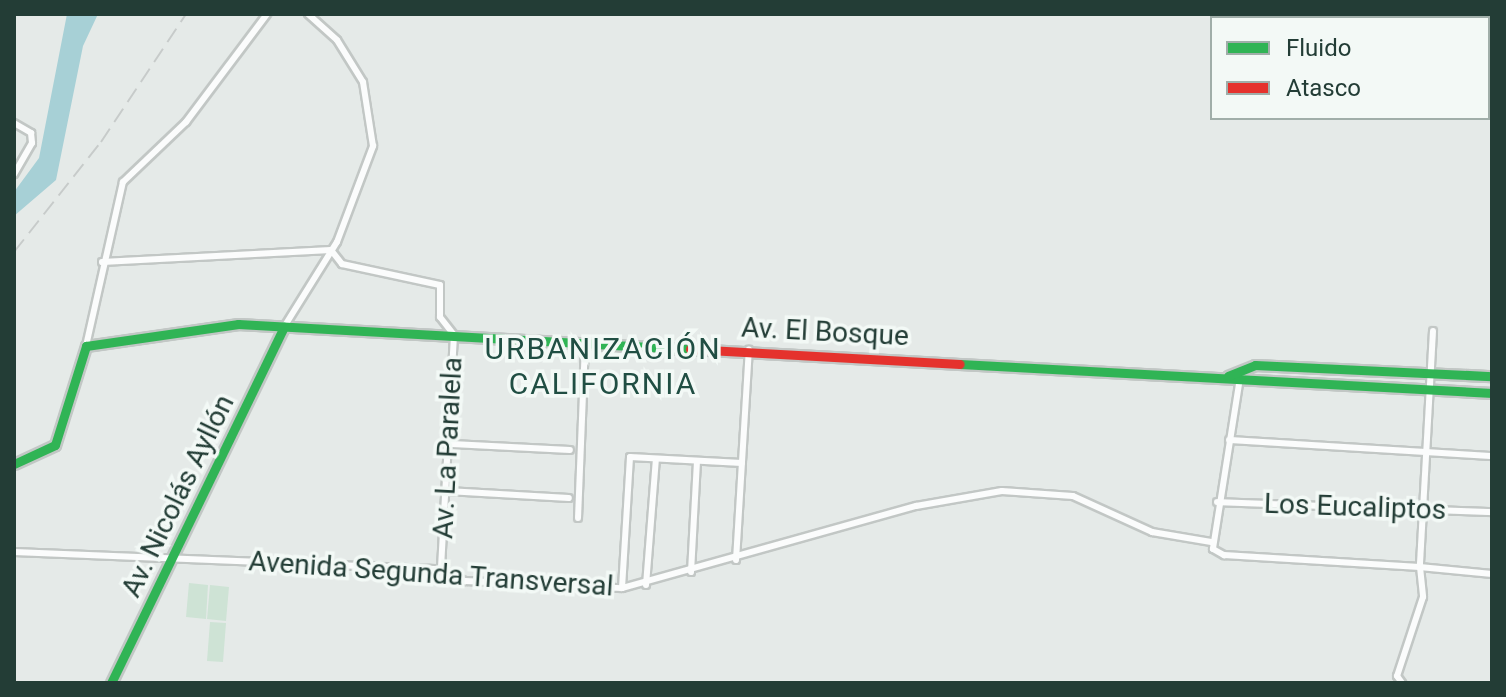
<!DOCTYPE html>
<html>
<head>
<meta charset="utf-8">
<style>
	body { margin:0 }
	#map { position:relative; width:1506px; height:697px; overflow:hidden; background:#e5eae8; font-family:Roboto,sans-serif }
	div>[style] { position:absolute }
	.green>* { inset:0; background:#cee3d5 }
	.water>* { inset:0; background:#a7d0d6 }
	.roads { filter:drop-shadow(2px 0 #c2c7c5) drop-shadow(-2px 0 #c2c7c5) drop-shadow(0 2px #c2c7c5) drop-shadow(0 -2px #c2c7c5) }
	.street>* { height:6px; margin:-3px; padding:0 3px; transform-origin:3px; border-radius:3px; background:#fbfcfc }
	.fast>* { height:9px; margin:-4.5px; padding:0 4.5px; transform-origin:4.5px; border-radius:4.5px; background:#30b455 }
	.jam>* { height:9px; margin:-4.5px; padding:0 4.5px; transform-origin:4.5px; border-radius:4.5px; background:#e5322d }
	.rail>* { height:2px; margin-top:-1px; transform-origin:0; background:repeating-linear-gradient(90deg,#c7cbca 0 16px,transparent 0 24px) }
	span { translate:-50% -50%; white-space:nowrap; text-align:center; line-height:1.15; -webkit-text-stroke:7px #f3f9f6; paint-order:stroke }
	.street-label { font-size:28px; color:#233d36 }
	.neighbourhood-label { font-size:30px; color:#204e43; letter-spacing:2px }
	.frame { position:absolute; inset:0; border:16px solid #233d36; pointer-events:none }
	.legend { position:absolute; left:1210px; top:16px; width:280px; height:104px; box-sizing:border-box; background:#f3f9f6; border:2px solid #a0aea9; margin:0; padding:10px 14px; list-style:none; font-size:24px; color:#233d36 }
	.legend li { display:flex; align-items:center; gap:16px; height:40px }
	.legend b { width:40px; border:2px solid #a0aea9 }
</style>
</head>
<body>
<div id="map">
	<div class="green">
		<i style="clip-path:polygon(189px 583px,208px 585px,206px 619px,186px 617px)"></i>
		<i style="clip-path:polygon(210px 585px,229px 587px,226px 621px,207px 619px)"></i>
		<i style="clip-path:polygon(210px 622px,226px 623px,223px 662px,207px 661px)"></i>
	</div>
	<div class="water">
		<i style="clip-path:polygon(67px 14px,98px 14px,83px 46px,56px 180px,14px 216px,14px 192px,39px 158px)"></i>
	</div>
	<div class="roads">
		<div class="street">
			<i style="left:14px;top:123px;width:20px;rotate:30deg"></i>
			<i style="left:31px;top:133px;width:10px;rotate:84deg"></i>
			<i style="left:32px;top:143px;width:36px;rotate:120deg"></i>
			<i style="left:102px;top:262px;width:229px;rotate:-3deg"></i>
			<i style="left:331px;top:250px;width:18px;rotate:52deg"></i>
			<i style="left:342px;top:264px;width:100px;rotate:12.1deg"></i>
			<i style="left:440px;top:285px;width:32px;rotate:90deg"></i>
			<i style="left:440px;top:317px;width:23px;rotate:52deg"></i>
			<i style="left:454px;top:335px;width:234px;rotate:93.2deg"></i>
			<i style="left:284px;top:327px;width:100px;rotate:-58.1deg"></i>
			<i style="left:337px;top:242px;width:103px;rotate:-69.4deg"></i>
			<i style="left:373px;top:146px;width:65px;rotate:-98.9deg"></i>
			<i style="left:363px;top:82px;width:49px;rotate:-121.8deg"></i>
			<i style="left:337px;top:40px;width:39px;rotate:-138deg"></i>
			<i style="left:1433px;top:331px;width:236px;rotate:93.2deg"></i>
			<i style="left:1420px;top:567px;width:72px;rotate:5.6deg"></i>
			<i style="left:86px;top:346px;width:168px;rotate:-77.3deg"></i>
			<i style="left:123px;top:182px;width:87px;rotate:-43.6deg"></i>
			<i style="left:186px;top:122px;width:135px;rotate:-53.1deg"></i>
			<i style="left:1239px;top:384px;width:167px;rotate:99deg"></i>
			<i style="left:1213px;top:549px;width:13px;rotate:29deg"></i>
			<i style="left:1224px;top:555px;width:196px;rotate:3.5deg"></i>
			<i style="left:1420px;top:567px;width:30px;rotate:84deg"></i>
			<i style="left:1423px;top:597px;width:83px;rotate:108.2deg"></i>
			<i style="left:1397px;top:676px;width:9px;rotate:54deg"></i>
			<i style="left:1229px;top:440px;width:263px;rotate:3.5deg"></i>
			<i style="left:452px;top:444px;width:118px;rotate:2.9deg"></i>
			<i style="left:447px;top:491px;width:122px;rotate:3.3deg"></i>
			<i style="left:1217px;top:502px;width:275px;rotate:2.1deg"></i>
			<i style="left:578px;top:518px;width:175px;rotate:-87.7deg"></i>
			<i style="left:14px;top:552px;width:427px;rotate:2.3deg"></i>
			<i style="left:441px;top:569px;width:27px;rotate:27deg"></i>
			<i style="left:465px;top:581px;width:157px;rotate:2.6deg"></i>
			<i style="left:622px;top:588px;width:305px;rotate:-15.6deg"></i>
			<i style="left:916px;top:506px;width:87px;rotate:-9.9deg"></i>
			<i style="left:1002px;top:491px;width:71px;rotate:4deg"></i>
			<i style="left:1073px;top:496px;width:87px;rotate:24.5deg"></i>
			<i style="left:1152px;top:532px;width:60px;rotate:9.6deg"></i>
			<i style="left:736px;top:560px;width:211px;rotate:-86.5deg"></i>
			<i style="left:691px;top:572px;width:110px;rotate:-86.9deg"></i>
			<i style="left:646px;top:585px;width:126px;rotate:-85.5deg"></i>
			<i style="left:622px;top:588px;width:131px;rotate:-86.5deg"></i>
			<i style="left:630px;top:457px;width:112px;rotate:3.1deg"></i>
		</div>
		<div class="fast">
			<i style="left:960px;top:364px;width:533px;rotate:3.12deg"></i>
			<i style="left:1228px;top:376px;width:29px;rotate:-22deg"></i>
			<i style="left:1255px;top:365px;width:237px;rotate:2.7deg"></i>
			<i style="left:14px;top:464px;width:45px;rotate:-24.9deg"></i>
			<i style="left:55px;top:445px;width:104px;rotate:-72.6deg"></i>
			<i style="left:86px;top:346px;width:154px;rotate:-8.2deg"></i>
			<i style="left:238px;top:324px;width:453px;rotate:3.2deg"></i>
			<i style="left:111px;top:683px;width:396px;rotate:-64.1deg"></i>
		</div>
		<div class="jam">
			<i style="left:690px;top:349px;width:270px;rotate:3.2deg"></i>
		</div>
	</div>
	<div class="rail">
		<i style="left:14px;top:252px;width:140px;rotate:-51.7deg"></i>
		<i style="left:101px;top:142px;width:154px;rotate:-56.4deg"></i>
	</div>
	<div class="street-label">
		<span style="left:825px;top:332px;rotate:3deg">Av. El Bosque</span>
		<span style="left:448px;top:448px;rotate:-87deg">Av. La Paralela</span>
		<span style="left:178px;top:496px;rotate:-64deg">Av. Nicolás Ayllón</span>
		<span style="left:1355px;top:507px;rotate:2deg">Los Eucaliptos</span>
		<span style="left:431px;top:574px;rotate:4deg">Avenida Segunda Transversal</span>
	</div>
	<div class="neighbourhood-label">
		<span style="left:603px;top:366px">URBANIZACIÓN<br>CALIFORNIA</span>
	</div>
	<div class="frame"></div>
	<ul class="legend">
	<li><b style="height:10px;background:#30b455"></b>Fluido</li>
	<li><b style="height:10px;background:#e5322d"></b>Atasco</li>
	</ul>
</div>
</body>
</html>
